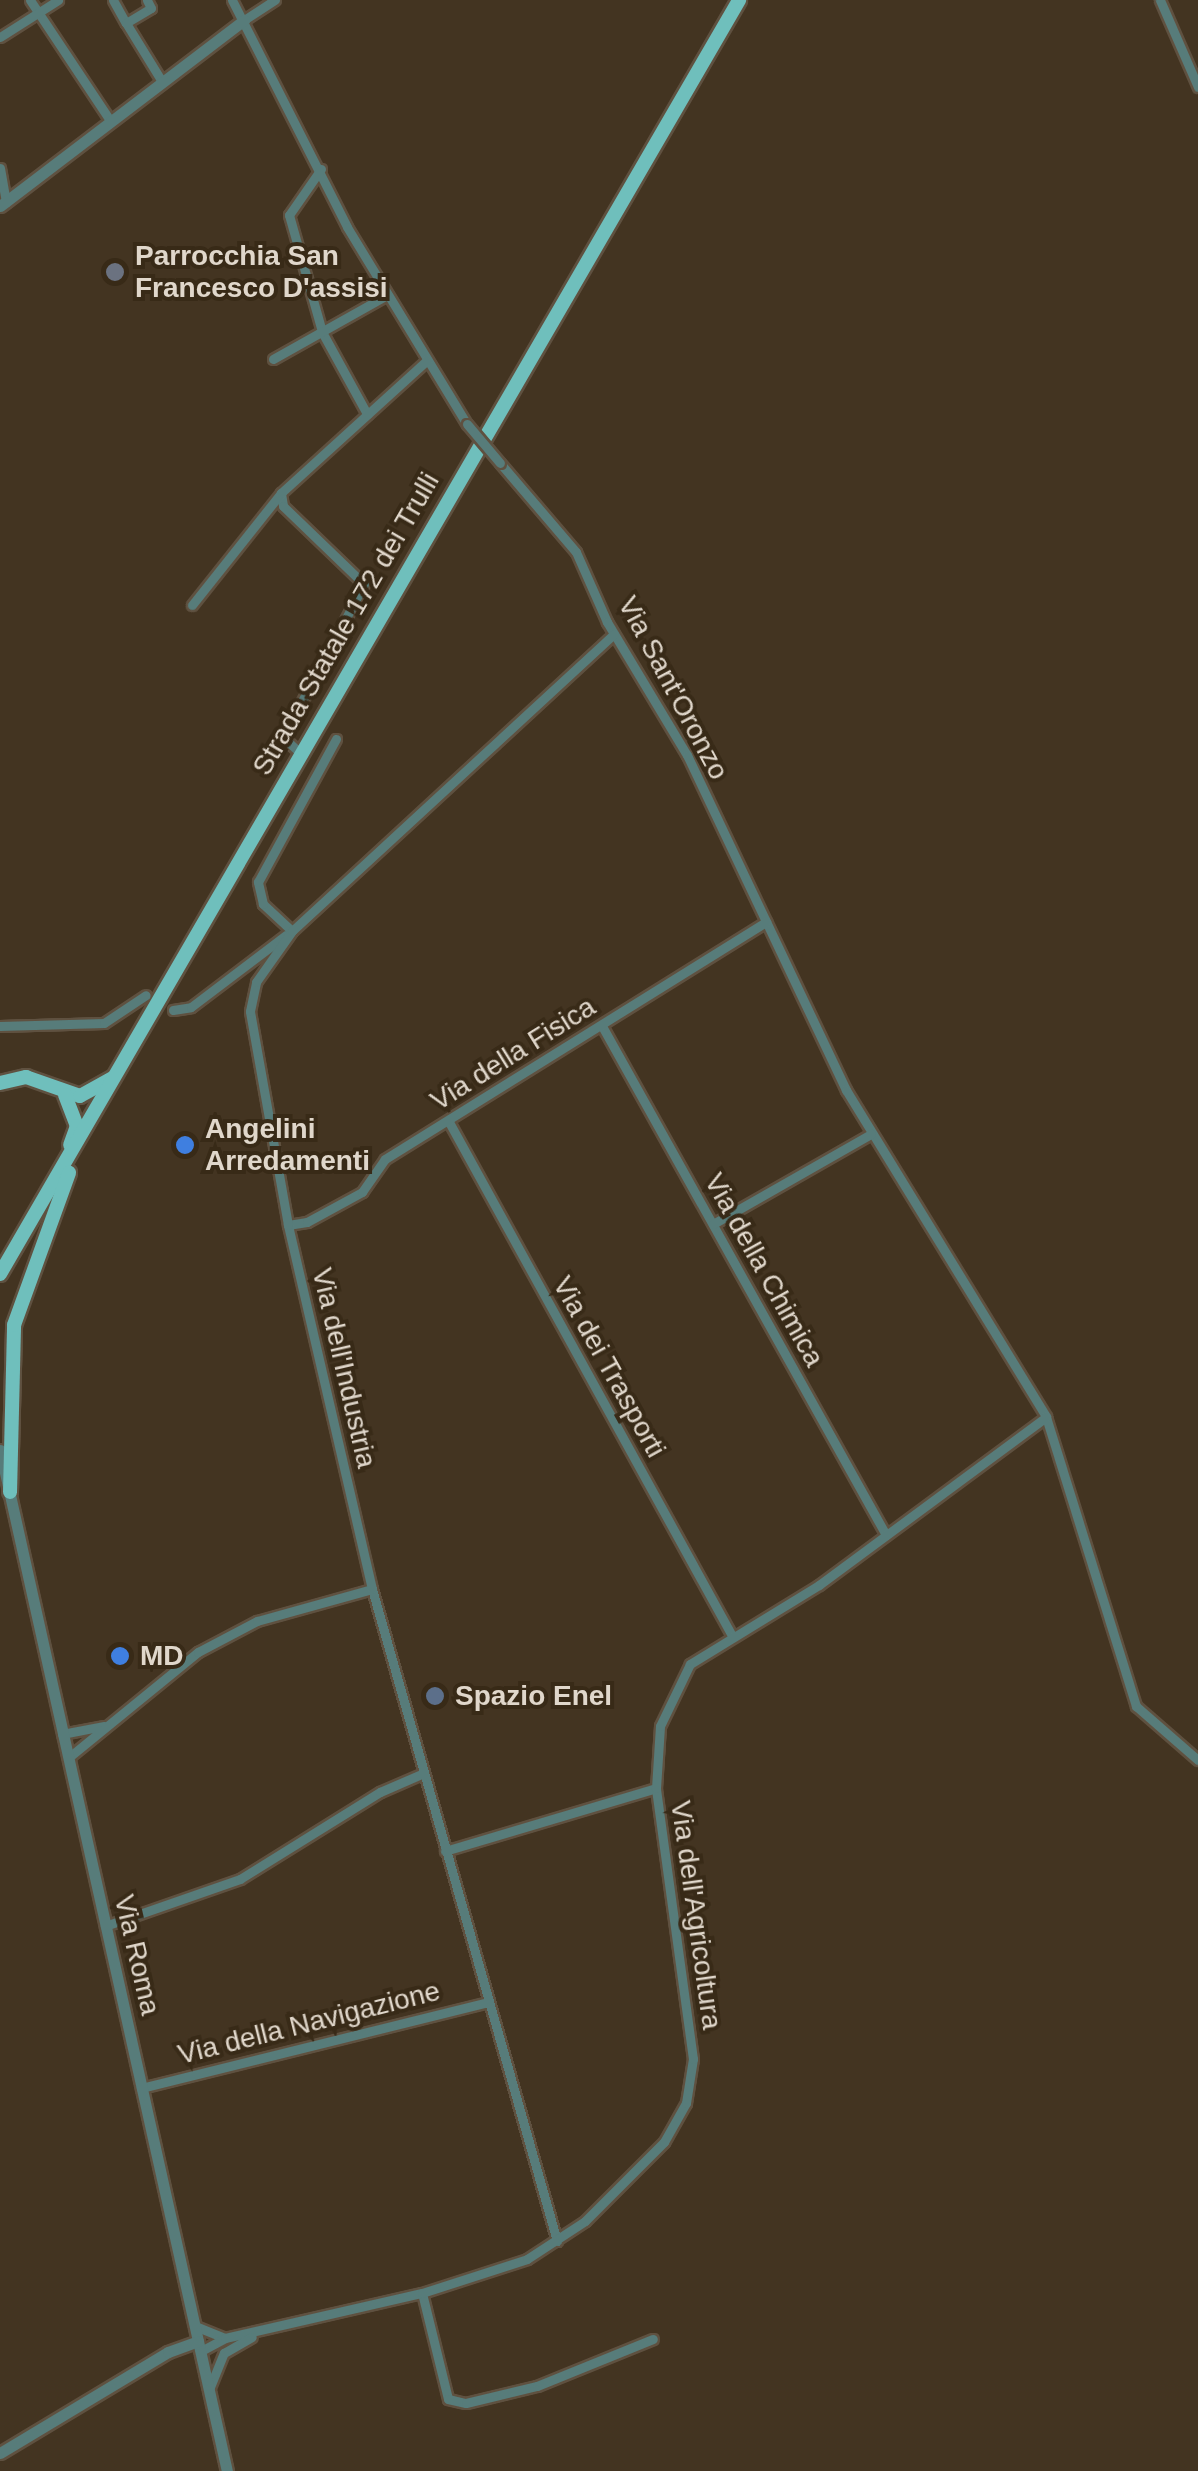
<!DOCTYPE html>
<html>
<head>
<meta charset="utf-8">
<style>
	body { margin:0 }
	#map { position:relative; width:1198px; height:2471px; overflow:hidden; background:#433421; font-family:Helvetica,sans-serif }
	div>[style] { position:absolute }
	.minor-tunnel>* { height:9px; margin-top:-4.5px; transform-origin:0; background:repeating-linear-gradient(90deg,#5b4c3a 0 9px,transparent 0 13.5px) }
	.roads { filter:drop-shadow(2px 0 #5f5140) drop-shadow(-2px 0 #5f5140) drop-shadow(0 2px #5f5140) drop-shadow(0 -2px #5f5140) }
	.minor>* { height:9px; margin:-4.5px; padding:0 4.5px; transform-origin:4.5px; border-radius:4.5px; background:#577c7a }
	.tertiary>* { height:11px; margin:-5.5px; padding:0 5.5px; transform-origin:5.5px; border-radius:5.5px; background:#577c7a }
	.primary>* { height:14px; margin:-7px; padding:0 7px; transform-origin:7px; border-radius:7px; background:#6fbfbc }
	.bridges { filter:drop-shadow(2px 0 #5f5140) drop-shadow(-2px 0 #5f5140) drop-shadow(0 2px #5f5140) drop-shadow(0 -2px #5f5140) }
	.minor-bridge>* { height:9px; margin:-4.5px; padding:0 4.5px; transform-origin:4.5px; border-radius:4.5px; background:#577c7a }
	.dots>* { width:28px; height:28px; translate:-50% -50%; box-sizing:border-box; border:5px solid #382a17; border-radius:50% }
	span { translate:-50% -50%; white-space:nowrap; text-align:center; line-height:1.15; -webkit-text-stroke:8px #382a17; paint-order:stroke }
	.poi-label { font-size:28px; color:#e0d7cb; font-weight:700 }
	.left { translate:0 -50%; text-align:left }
	.street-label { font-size:28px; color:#e0d7cb }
</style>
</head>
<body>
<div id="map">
	<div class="minor-tunnel">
		<i style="left:146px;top:995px;width:31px;rotate:29deg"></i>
	</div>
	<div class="roads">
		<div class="minor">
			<i style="left:30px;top:0;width:143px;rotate:56.4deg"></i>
			<i style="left:113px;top:0;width:26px;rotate:61deg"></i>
			<i style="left:126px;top:23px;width:29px;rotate:-31deg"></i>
			<i style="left:151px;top:8px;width:9px;rotate:-117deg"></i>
			<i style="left:232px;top:0;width:254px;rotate:63.1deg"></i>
			<i style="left:347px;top:227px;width:231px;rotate:58.7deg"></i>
			<i style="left:1160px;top:0;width:95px;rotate:66.4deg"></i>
			<i style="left:244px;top:20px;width:37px;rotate:-33deg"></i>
			<i style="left:126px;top:23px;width:67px;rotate:58.4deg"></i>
			<i style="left:0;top:37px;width:69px;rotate:-32.5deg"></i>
			<i style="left:0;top:168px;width:35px;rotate:80deg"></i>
			<i style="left:321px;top:169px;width:56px;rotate:124.8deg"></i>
			<i style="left:289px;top:215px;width:122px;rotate:74.2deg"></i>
			<i style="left:322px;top:332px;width:94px;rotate:61.2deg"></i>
			<i style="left:273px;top:359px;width:131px;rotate:-29.3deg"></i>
			<i style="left:500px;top:463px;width:117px;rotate:49.5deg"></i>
			<i style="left:576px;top:552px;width:77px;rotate:66.1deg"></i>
			<i style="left:607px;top:622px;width:155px;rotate:59deg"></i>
			<i style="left:687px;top:755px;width:371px;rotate:64.6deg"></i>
			<i style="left:846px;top:1090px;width:383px;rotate:58.5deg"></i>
			<i style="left:1046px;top:1417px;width:303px;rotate:72.7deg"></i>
			<i style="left:1136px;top:1706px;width:82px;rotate:41.1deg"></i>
			<i style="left:281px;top:493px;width:13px;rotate:81deg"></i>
			<i style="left:283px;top:506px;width:112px;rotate:43.9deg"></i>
			<i style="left:364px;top:584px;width:173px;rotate:117.9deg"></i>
			<i style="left:283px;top:737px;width:25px;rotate:43deg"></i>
			<i style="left:192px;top:605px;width:143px;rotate:-51.5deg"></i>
			<i style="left:281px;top:493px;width:196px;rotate:-42.3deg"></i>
			<i style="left:292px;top:931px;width:40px;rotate:-137deg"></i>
			<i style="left:263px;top:904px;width:23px;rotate:-103deg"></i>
			<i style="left:258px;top:882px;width:163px;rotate:-61.4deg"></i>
			<i style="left:173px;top:1010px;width:18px;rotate:-9deg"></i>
			<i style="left:191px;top:1007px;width:119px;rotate:-37.2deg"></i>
			<i style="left:0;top:1026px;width:104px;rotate:-1.7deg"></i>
			<i style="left:104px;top:1023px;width:50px;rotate:-33.7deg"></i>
			<i style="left:602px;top:1026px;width:583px;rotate:60.84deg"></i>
			<i style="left:449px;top:1122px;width:585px;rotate:61.15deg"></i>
			<i style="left:713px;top:1224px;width:182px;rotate:-29.7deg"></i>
			<i style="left:288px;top:1225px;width:19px;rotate:-9deg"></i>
			<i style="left:307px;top:1222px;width:63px;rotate:-28.6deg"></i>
			<i style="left:362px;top:1192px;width:40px;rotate:-55.1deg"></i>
			<i style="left:385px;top:1159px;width:449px;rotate:-31.9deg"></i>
			<i style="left:62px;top:1734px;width:43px;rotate:-10.8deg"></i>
			<i style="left:68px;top:1758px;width:168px;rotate:-39.2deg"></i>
			<i style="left:198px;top:1652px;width:67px;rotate:-27.7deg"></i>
			<i style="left:257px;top:1621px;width:119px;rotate:-15.5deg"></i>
			<i style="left:445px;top:1851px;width:220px;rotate:-16.6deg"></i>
			<i style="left:105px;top:1926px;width:143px;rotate:-19.2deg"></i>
			<i style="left:240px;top:1879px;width:165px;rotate:-31.9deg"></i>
			<i style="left:380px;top:1792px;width:48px;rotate:-23.4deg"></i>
			<i style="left:141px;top:2088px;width:357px;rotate:-13.9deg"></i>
			<i style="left:557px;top:2241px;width:678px;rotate:-105.84deg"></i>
			<i style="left:372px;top:1589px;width:374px;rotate:-103deg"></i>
			<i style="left:288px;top:1225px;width:217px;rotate:-100.1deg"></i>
			<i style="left:250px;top:1011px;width:30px;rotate:-78deg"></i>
			<i style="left:256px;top:982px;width:62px;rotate:-54.8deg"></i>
			<i style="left:292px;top:931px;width:438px;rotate:-42.7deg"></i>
			<i style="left:422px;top:2293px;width:109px;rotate:76.2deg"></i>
			<i style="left:448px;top:2399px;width:18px;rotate:13deg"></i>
			<i style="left:466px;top:2403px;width:73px;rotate:-13.5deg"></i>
			<i style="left:537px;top:2386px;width:125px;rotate:-22.1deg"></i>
			<i style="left:195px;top:2326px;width:32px;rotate:22deg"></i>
			<i style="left:201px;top:2351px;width:27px;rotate:-28deg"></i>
			<i style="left:225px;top:2338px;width:202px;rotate:-12.9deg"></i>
			<i style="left:422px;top:2293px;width:110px;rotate:-17.9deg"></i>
			<i style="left:527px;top:2259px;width:69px;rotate:-33.2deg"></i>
			<i style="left:585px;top:2221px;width:112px;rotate:-45deg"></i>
			<i style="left:664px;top:2142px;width:45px;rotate:-60.6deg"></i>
			<i style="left:686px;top:2103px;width:45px;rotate:-81deg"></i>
			<i style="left:693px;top:2059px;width:274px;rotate:-97.8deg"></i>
			<i style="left:656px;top:1788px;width:62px;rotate:-86.3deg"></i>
			<i style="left:660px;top:1726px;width:69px;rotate:-64.2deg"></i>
			<i style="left:690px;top:1664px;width:151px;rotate:-31.5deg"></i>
			<i style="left:819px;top:1585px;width:282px;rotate:-36.5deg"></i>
			<i style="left:210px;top:2387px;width:37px;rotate:-68deg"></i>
			<i style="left:224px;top:2353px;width:32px;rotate:-30deg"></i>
		</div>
		<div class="tertiary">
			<i style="left:0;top:206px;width:307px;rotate:-37.3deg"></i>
			<i style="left:0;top:1450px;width:1046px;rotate:77.47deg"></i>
			<i style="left:0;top:2453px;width:196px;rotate:-31deg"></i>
			<i style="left:168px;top:2352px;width:32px;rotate:-20deg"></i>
		</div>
		<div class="primary">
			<i style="left:0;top:1083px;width:27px;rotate:-13deg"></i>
			<i style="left:26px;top:1077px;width:57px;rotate:19.4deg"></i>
			<i style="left:80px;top:1096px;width:37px;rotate:-29deg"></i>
			<i style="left:65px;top:1095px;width:33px;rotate:69deg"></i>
			<i style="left:77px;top:1126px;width:20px;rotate:110deg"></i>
			<i style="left:0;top:1274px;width:1473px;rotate:-59.88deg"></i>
			<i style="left:10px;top:1492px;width:167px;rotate:-88.6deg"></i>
			<i style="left:14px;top:1325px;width:162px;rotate:-70.1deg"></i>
		</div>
	</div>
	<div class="bridges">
		<div class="minor-bridge">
			<i style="left:467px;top:424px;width:51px;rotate:49.8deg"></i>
		</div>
	</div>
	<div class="dots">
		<i style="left:115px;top:272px;background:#6b7280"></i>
		<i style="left:185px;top:1145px;background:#3f7fe0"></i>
		<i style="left:120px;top:1656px;background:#3f7fe0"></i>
		<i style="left:435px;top:1696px;background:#5c6f8a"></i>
	</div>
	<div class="poi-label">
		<span class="left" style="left:135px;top:272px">Parrocchia San<br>Francesco D'assisi</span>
		<span class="left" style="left:205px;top:1145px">Angelini<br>Arredamenti</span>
		<span class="left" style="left:140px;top:1656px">MD</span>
		<span class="left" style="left:455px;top:1696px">Spazio Enel</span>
	</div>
	<div class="street-label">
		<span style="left:346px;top:624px;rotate:-60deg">Strada Statale 172 dei Trulli</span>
		<span style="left:673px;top:688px;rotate:62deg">Via Sant'Oronzo</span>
		<span style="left:513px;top:1054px;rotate:-32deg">Via della Fisica</span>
		<span style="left:764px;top:1270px;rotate:61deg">Via della Chimica</span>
		<span style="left:609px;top:1367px;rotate:61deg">Via dei Trasporti</span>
		<span style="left:344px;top:1368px;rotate:77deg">Via dell'Industria</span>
		<span style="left:696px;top:1915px;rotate:82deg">Via dell'Agricoltura</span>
		<span style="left:137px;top:1955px;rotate:77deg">Via Roma</span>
		<span style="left:309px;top:2023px;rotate:-14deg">Via della Navigazione</span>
	</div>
</div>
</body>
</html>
